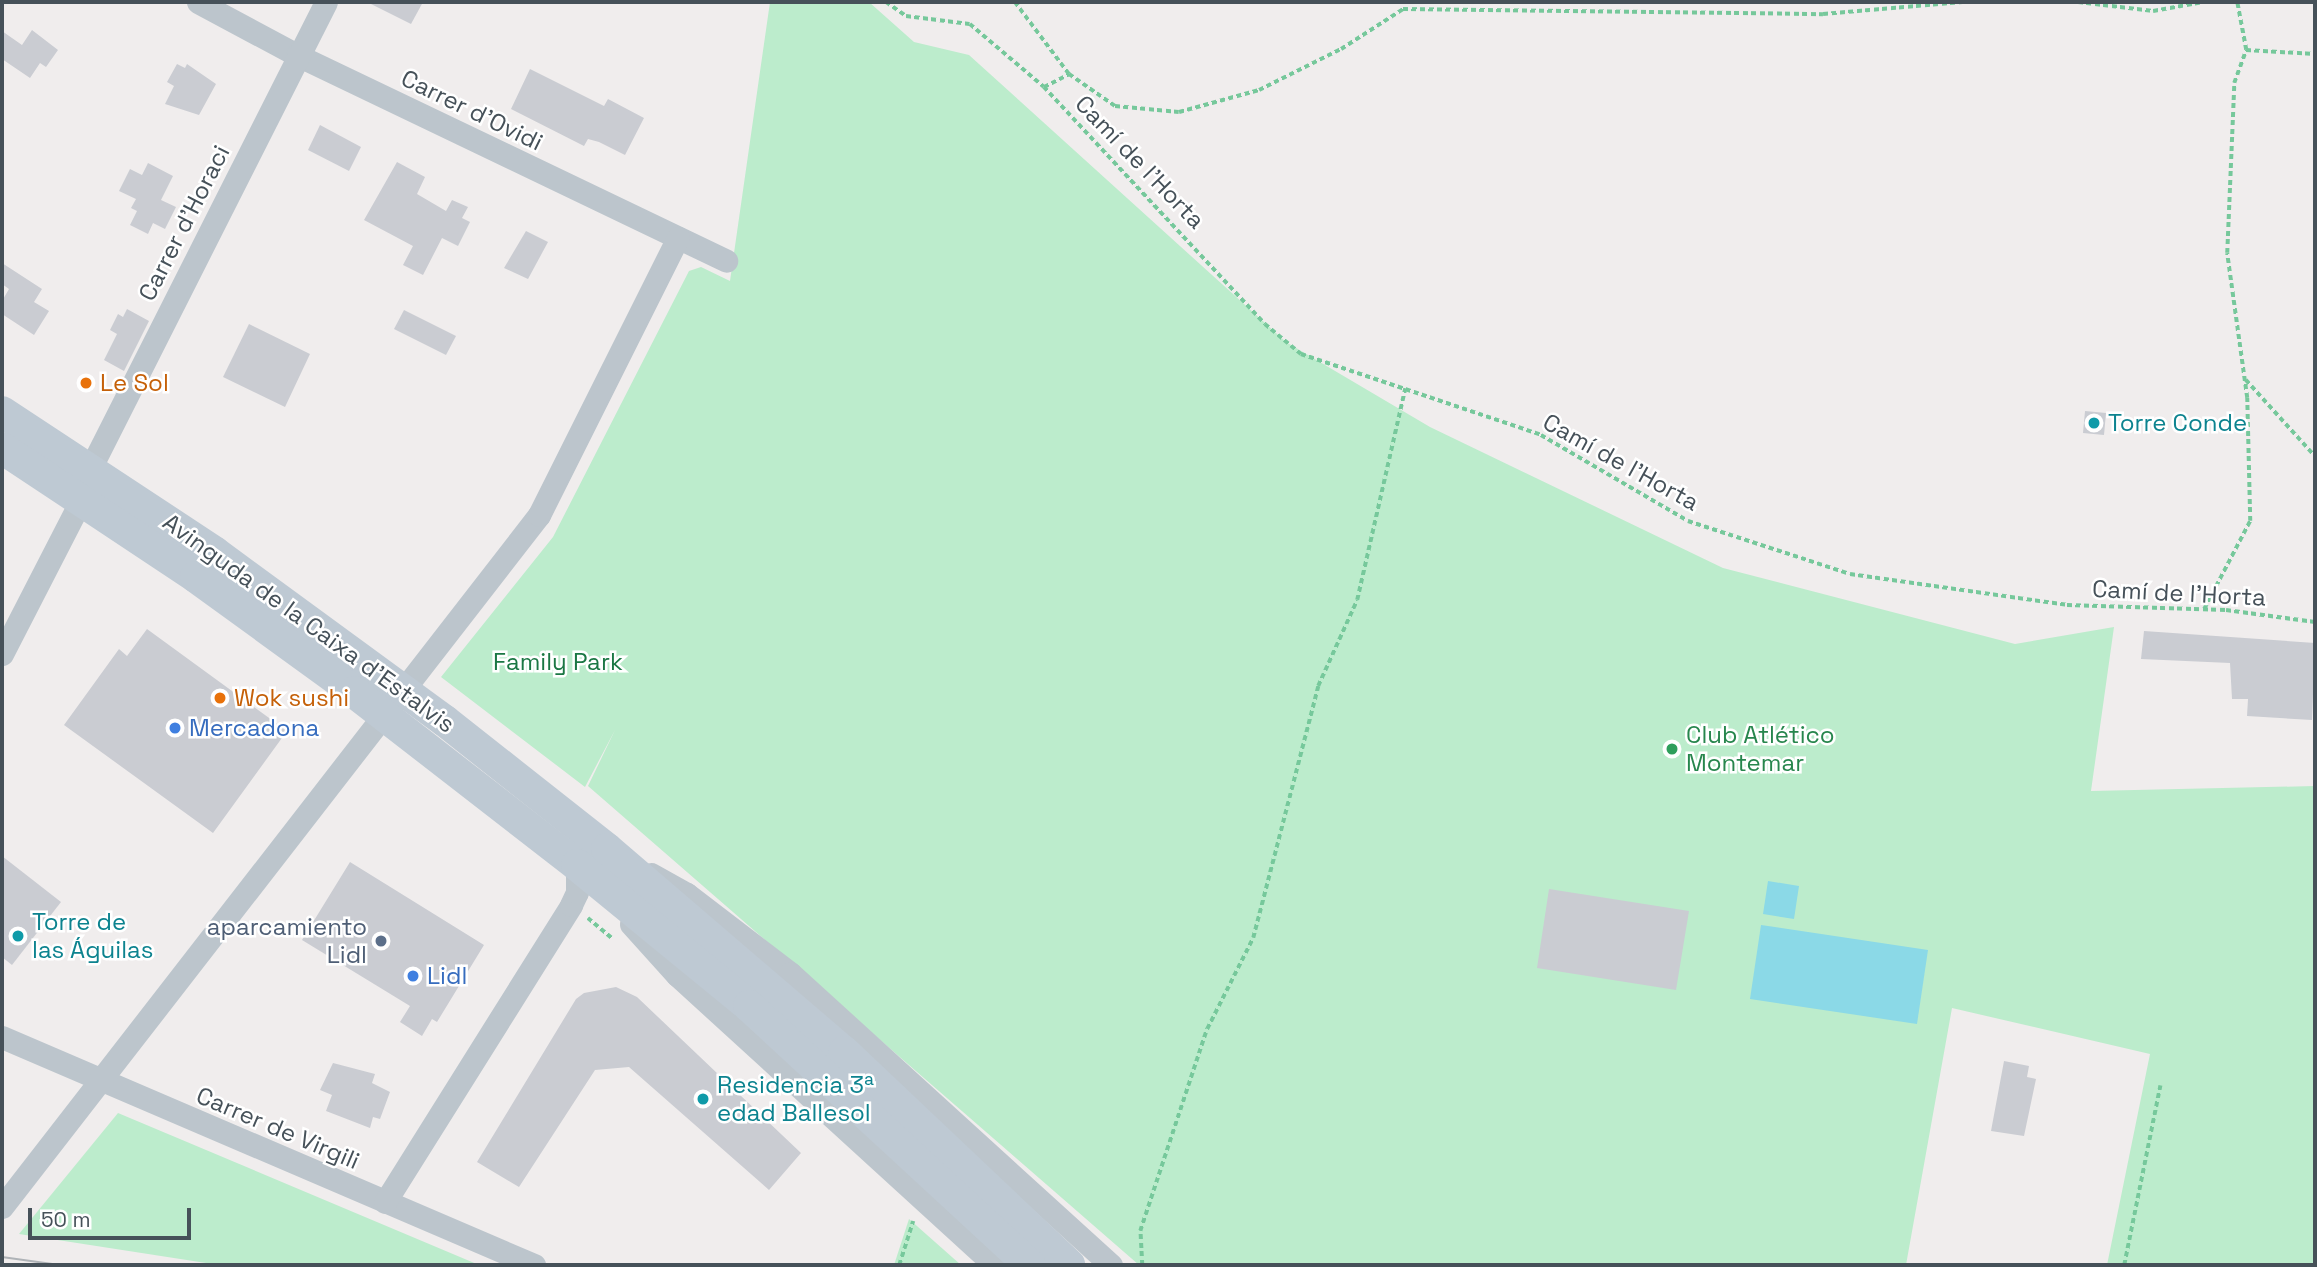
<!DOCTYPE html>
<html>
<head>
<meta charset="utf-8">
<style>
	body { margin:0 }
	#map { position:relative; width:2317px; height:1267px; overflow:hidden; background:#f0eded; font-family:"Space Grotesk",sans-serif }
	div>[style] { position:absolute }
	.green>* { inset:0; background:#bceccc }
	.water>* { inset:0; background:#8bd9e7 }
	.building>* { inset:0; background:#caccd2 }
	.path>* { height:3.5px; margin-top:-1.75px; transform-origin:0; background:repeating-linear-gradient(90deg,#76c89b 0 5px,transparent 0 8.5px) }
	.street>* { height:23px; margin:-11.5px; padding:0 11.5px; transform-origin:11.5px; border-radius:11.5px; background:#bcc5cc }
	.secondary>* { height:32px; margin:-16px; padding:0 16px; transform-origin:16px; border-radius:16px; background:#bec9d3 }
	.tram>* { height:2px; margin:-1px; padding:0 1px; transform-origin:1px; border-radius:1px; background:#afb3b7 }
	.dots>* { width:19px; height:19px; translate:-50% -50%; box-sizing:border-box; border:4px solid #fff; border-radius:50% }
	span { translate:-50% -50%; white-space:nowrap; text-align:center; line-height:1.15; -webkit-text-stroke:5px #fff; paint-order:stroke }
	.street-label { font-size:24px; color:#465159 }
	.food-label { font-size:24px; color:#c56008 }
	.left { translate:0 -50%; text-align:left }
	.culture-label { font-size:24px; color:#0d838f }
	.park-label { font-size:24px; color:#1b7744 }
	.shop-label { font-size:24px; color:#366cbe }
	.leisure-label { font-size:24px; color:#27864d }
	.service-label { font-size:24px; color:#4e5e75 }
	.right { translate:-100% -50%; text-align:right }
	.frame { position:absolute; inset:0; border:4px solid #465159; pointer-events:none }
	.scale { position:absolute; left:28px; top:1208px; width:163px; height:32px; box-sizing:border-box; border:4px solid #465159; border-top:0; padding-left:9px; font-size:21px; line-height:24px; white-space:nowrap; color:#465159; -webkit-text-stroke:5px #fff; paint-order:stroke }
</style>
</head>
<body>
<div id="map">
	<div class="green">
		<i style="clip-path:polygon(770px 2px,869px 2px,914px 42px,969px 55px,1286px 342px,1430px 427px,1723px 568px,2015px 644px,2114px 627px,2091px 791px,2315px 786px,2315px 1265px,2107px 1265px,2150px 1054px,1952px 1008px,1906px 1265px,1139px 1265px,588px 786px,615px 730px,585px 787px,441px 677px,553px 537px,689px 271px,701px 267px,730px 281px)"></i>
		<i style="clip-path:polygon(118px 1113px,479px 1265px,219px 1265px,19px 1234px)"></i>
		<i style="clip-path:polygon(909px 1219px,961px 1265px,894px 1265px)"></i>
	</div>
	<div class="water">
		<i style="clip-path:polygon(1768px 881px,1799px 886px,1794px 919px,1763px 914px)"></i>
		<i style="clip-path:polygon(1761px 925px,1928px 950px,1917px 1024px,1750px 999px)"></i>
	</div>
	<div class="building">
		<i style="clip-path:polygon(367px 2px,423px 2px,411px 24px)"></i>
		<i style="clip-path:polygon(32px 30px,58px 50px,46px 67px,40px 63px,30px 78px,2px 59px,2px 31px,22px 45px)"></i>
		<i style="clip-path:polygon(177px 64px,185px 68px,187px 64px,216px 84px,199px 115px,165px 104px,174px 86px,167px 82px)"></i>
		<i style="clip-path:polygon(530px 69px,604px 106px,608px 99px,644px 118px,625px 155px,599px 142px,588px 139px,584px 146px,511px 109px)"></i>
		<i style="clip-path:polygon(320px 125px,361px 147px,349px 171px,308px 150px)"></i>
		<i style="clip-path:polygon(397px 162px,425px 177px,417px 194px,446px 211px,452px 200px,468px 207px,462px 218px,470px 222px,458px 246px,442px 238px,423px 275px,403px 265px,413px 246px,364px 220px)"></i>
		<i style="clip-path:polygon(148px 163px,173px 176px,161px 200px,176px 207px,165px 229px,153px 223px,148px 234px,130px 225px,137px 211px,131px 208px,136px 199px,119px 191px,130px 169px,142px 175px)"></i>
		<i style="clip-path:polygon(526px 231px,548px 242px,528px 279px,504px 268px)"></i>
		<i style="clip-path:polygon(2px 263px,42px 289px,34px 302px,49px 311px,34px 335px,2px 314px,2px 301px,9px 289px,2px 284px)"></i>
		<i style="clip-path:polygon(127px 309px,149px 321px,124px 371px,104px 360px,117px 334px,110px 330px,118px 314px,123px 317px)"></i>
		<i style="clip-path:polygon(404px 310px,456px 336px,446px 355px,394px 329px)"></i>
		<i style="clip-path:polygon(249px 324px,310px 354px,285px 407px,223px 377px)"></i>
		<i style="clip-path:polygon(2085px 411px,2106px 413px,2104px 435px,2083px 433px)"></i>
		<i style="clip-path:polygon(147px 629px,287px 731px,213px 833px,64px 725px,119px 649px,127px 656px)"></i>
		<i style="clip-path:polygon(2144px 631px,2315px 643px,2312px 720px,2247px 716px,2248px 699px,2232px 699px,2230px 663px,2141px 659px)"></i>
		<i style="clip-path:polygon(2px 856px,61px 902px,12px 965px,2px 957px)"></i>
		<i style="clip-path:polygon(350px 862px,484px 945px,437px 1022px,432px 1019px,422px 1036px,400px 1022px,410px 1006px,302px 940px)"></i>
		<i style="clip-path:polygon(1549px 889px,1689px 911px,1676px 990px,1537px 968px)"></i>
		<i style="clip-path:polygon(616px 987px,637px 997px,801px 1153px,769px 1190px,629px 1067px,595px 1070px,519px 1187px,477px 1162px,576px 999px,584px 993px)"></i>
		<i style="clip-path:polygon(2004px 1061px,2029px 1066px,2027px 1077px,2036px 1079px,2024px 1136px,1991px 1131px)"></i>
		<i style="clip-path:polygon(333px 1063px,375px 1074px,372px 1083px,390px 1092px,380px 1119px,373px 1117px,370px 1128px,326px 1111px,332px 1095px,320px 1090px)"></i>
	</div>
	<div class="path">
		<i style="left:886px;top:2px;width:24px;rotate:35deg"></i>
		<i style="left:906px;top:16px;width:64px;rotate:7.1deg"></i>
		<i style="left:970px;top:24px;width:97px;rotate:40.4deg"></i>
		<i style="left:1044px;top:87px;width:324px;rotate:47deg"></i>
		<i style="left:1265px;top:324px;width:47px;rotate:39.8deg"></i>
		<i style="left:1301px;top:354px;width:253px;rotate:18.6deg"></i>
		<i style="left:1541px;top:435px;width:170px;rotate:30.3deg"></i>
		<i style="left:1688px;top:521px;width:170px;rotate:18.1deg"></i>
		<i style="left:1850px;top:574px;width:219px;rotate:8.1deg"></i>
		<i style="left:2067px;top:605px;width:159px;rotate:1.8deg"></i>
		<i style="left:2226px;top:610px;width:90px;rotate:7.7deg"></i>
		<i style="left:1015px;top:2px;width:90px;rotate:53.1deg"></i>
		<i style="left:2078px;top:2px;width:76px;rotate:6.8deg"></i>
		<i style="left:2153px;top:11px;width:51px;rotate:-10.2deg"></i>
		<i style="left:2246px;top:50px;width:69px;rotate:3.3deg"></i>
		<i style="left:1044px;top:87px;width:28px;rotate:-27deg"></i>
		<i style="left:1069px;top:74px;width:56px;rotate:34.8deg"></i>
		<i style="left:1115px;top:106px;width:64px;rotate:5.4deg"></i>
		<i style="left:1179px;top:112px;width:83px;rotate:-15.4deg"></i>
		<i style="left:1259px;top:90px;width:92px;rotate:-26.6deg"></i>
		<i style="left:1341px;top:49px;width:74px;rotate:-32.8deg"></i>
		<i style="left:1403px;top:9px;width:420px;rotate:0.7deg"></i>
		<i style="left:1823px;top:14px;width:140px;rotate:-4.9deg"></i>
		<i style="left:2246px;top:380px;width:103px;rotate:47.8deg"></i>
		<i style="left:2204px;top:609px;width:99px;rotate:-62.4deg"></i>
		<i style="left:2250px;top:521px;width:123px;rotate:-91.4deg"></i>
		<i style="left:2247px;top:398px;width:146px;rotate:-97.9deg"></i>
		<i style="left:2227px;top:253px;width:170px;rotate:-87.6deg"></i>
		<i style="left:2234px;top:83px;width:35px;rotate:-70deg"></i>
		<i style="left:2246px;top:50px;width:49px;rotate:-100.6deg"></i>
		<i style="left:588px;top:918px;width:31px;rotate:40deg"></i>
		<i style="left:899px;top:1265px;width:46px;rotate:-72.3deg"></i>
		<i style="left:1142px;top:1265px;width:34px;rotate:-93deg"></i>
		<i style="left:1140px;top:1231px;width:213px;rotate:-71.7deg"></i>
		<i style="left:1207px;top:1029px;width:102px;rotate:-63.2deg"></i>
		<i style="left:1253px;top:938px;width:260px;rotate:-75.5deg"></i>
		<i style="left:1318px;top:686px;width:94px;rotate:-65.6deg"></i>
		<i style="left:1357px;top:600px;width:217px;rotate:-77.2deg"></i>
		<i style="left:2124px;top:1265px;width:183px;rotate:-78.6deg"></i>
	</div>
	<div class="street">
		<i style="left:198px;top:2px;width:112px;rotate:28.2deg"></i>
		<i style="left:297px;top:55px;width:476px;rotate:25.6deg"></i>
		<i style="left:90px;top:469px;width:523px;rotate:-63.19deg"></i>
		<i style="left:2px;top:654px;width:173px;rotate:-62.8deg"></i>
		<i style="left:651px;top:874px;width:41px;rotate:29.1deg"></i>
		<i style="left:687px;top:894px;width:130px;rotate:37.5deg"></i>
		<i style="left:790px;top:973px;width:434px;rotate:42.3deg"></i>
		<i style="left:631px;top:924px;width:69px;rotate:48deg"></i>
		<i style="left:677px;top:975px;width:430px;rotate:42.4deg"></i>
		<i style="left:2px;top:1037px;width:579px;rotate:23.2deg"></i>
		<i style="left:385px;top:1202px;width:350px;rotate:-57.9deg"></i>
		<i style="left:571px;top:905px;width:14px;rotate:-65deg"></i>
		<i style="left:577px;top:892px;width:27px;rotate:-90deg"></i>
		<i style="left:2px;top:1207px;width:876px;rotate:-52.19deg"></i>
		<i style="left:539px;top:515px;width:310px;rotate:-63.4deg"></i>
	</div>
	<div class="secondary">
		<i style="left:2px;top:412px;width:254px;rotate:33.4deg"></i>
		<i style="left:214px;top:552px;width:286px;rotate:36.2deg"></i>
		<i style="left:445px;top:721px;width:206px;rotate:38.3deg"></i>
		<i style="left:607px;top:849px;width:312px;rotate:40.6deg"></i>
		<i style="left:844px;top:1052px;width:310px;rotate:43.4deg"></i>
		<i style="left:2px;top:448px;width:233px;rotate:33.6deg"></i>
		<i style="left:196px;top:577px;width:195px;rotate:36deg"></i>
		<i style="left:354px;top:692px;width:282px;rotate:37.8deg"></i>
		<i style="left:577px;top:865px;width:222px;rotate:39.3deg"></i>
		<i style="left:749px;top:1006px;width:382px;rotate:42.7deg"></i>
	</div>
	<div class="tram">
		<i style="left:2px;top:1257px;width:58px;rotate:8deg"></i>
	</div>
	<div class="dots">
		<i style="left:86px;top:383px;background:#e8710a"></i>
		<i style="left:2094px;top:423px;background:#0f9aa8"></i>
		<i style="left:220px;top:698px;background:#e8710a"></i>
		<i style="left:175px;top:728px;background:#3f7fe0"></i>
		<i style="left:1672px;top:749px;background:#2e9e5b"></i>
		<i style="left:18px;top:936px;background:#0f9aa8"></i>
		<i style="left:381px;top:941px;background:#5c6f8a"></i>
		<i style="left:413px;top:976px;background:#3f7fe0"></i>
		<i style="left:703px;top:1099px;background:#0f9aa8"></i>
	</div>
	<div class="street-label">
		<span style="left:472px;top:110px;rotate:26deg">Carrer d'Ovidi</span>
		<span style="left:1140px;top:162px;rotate:46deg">Camí de l'Horta</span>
		<span style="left:184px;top:223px;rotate:-63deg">Carrer d'Horaci</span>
		<span style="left:1621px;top:462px;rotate:29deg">Camí de l'Horta</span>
		<span style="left:2179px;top:593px;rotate:3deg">Camí de l'Horta</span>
		<span style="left:309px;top:623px;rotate:36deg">Avinguda de la Caixa d'Estalvis</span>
		<span style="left:278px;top:1128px;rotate:23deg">Carrer de Virgili</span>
	</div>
	<div class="food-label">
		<span class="left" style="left:100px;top:383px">Le Sol</span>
		<span class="left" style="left:234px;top:698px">Wok sushi</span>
	</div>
	<div class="culture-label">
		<span class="left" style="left:2108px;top:423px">Torre Conde</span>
		<span class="left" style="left:32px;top:936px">Torre de<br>las Águilas</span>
		<span class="left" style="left:717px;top:1099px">Residencia 3ª<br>edad Ballesol</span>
	</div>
	<div class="park-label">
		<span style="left:558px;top:662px">Family Park</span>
	</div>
	<div class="shop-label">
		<span class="left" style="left:189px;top:728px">Mercadona</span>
		<span class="left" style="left:427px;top:976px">Lidl</span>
	</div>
	<div class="leisure-label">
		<span class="left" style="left:1686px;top:749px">Club Atlético<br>Montemar</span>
	</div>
	<div class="service-label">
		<span class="right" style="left:367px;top:941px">aparcamiento<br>Lidl</span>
	</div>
	<div class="frame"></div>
	<div class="scale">50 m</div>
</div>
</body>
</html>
